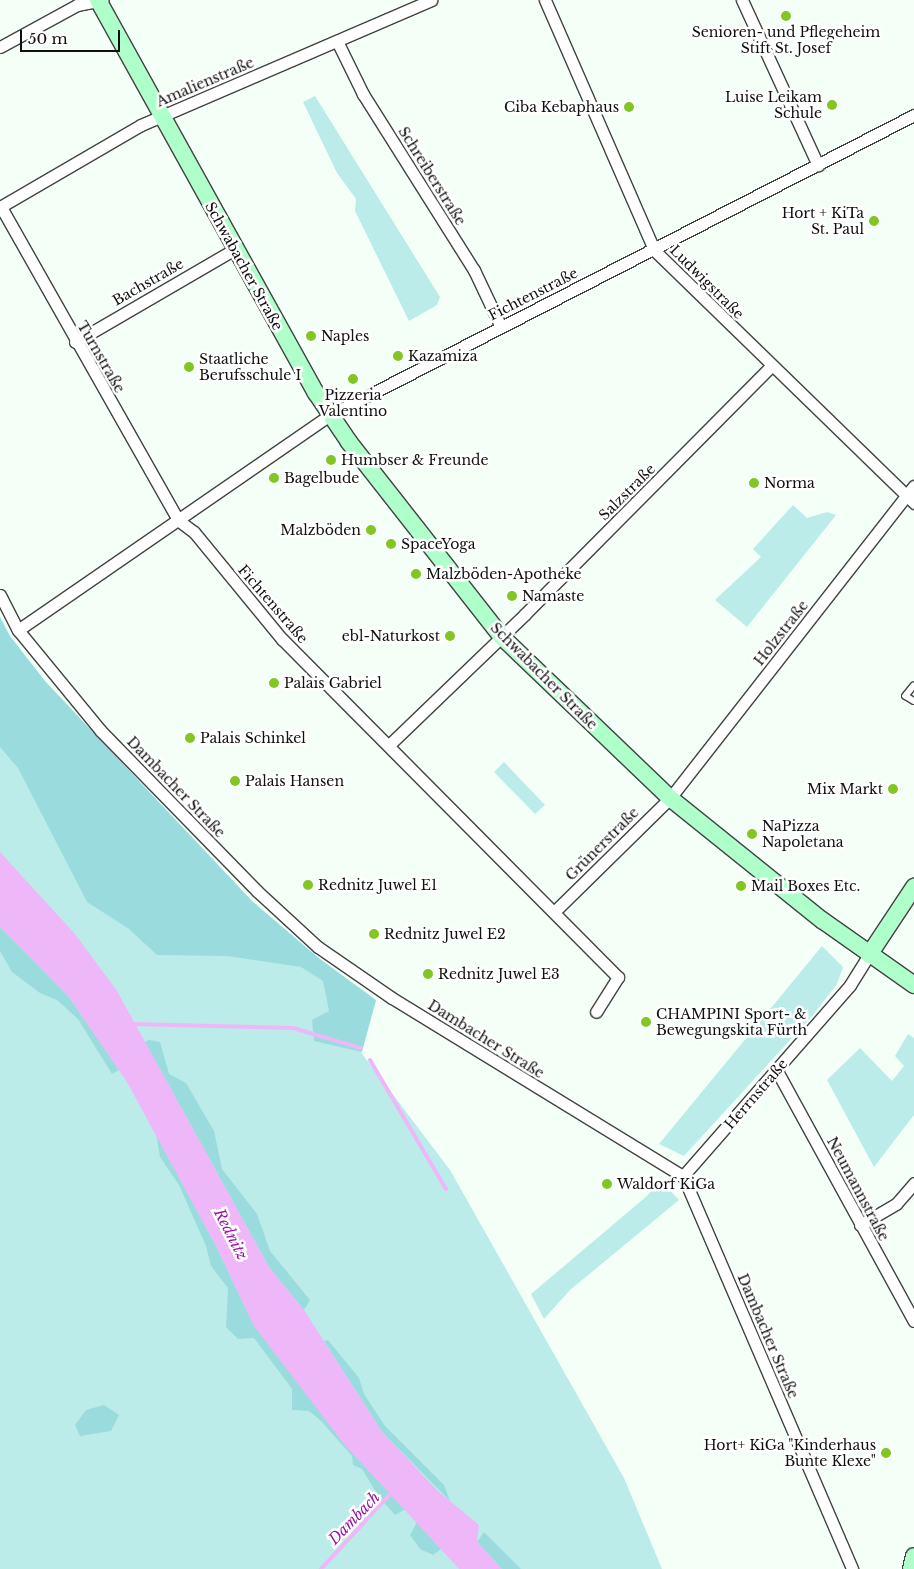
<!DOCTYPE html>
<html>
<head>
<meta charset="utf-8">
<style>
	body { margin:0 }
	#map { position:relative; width:914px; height:1569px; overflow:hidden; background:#f4fff7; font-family:"Libre Baskerville",serif }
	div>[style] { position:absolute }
	.green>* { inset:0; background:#bbece9 }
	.forest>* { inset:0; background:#9adcdd }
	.water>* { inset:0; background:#eeb7f8 }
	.stream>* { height:4px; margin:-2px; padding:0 2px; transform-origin:2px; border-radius:2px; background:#eeb7f8 }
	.roads { filter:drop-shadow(1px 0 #434343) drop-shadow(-1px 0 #434343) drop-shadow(0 1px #434343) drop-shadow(0 -1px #434343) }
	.lane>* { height:5.5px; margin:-2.75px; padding:0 2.75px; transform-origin:2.75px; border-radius:2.75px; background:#fff }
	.street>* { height:11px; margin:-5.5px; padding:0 5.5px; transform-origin:5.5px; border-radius:5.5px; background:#fff }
	.secondary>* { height:16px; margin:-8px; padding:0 8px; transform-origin:8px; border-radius:8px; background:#afffcb }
	.dots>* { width:14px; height:14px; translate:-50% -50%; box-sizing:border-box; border:2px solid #fff; border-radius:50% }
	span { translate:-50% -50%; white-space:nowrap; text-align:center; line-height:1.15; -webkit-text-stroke:5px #fff; paint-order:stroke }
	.poi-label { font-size:14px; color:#101010 }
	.right { translate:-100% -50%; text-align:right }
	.left { translate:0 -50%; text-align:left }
	.street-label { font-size:14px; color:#101010 }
	.water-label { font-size:15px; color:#9914a7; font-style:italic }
	.scale { position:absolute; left:20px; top:30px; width:100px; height:22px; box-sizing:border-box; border:2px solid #101010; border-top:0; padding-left:6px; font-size:15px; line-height:18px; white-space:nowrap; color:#101010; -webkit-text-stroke:4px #fff; paint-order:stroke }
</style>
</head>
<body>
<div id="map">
	<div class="green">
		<i style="clip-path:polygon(315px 96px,440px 297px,437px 305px,409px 321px,355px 211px,356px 199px,337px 173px,303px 102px)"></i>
		<i style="clip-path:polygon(793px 505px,807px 518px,827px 512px,836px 515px,747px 627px,715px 600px,761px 557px,753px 549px)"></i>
		<i style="clip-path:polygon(0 618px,14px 645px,42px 683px,251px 905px,316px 960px,376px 1001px,360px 1051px,450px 1170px,624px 1478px,662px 1569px,0 1569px)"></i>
		<i style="clip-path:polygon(504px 762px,545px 805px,535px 814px,494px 772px)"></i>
		<i style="clip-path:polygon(822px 946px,843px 967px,837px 984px,813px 1015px,684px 1156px,659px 1144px)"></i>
		<i style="clip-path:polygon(908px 1034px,914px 1038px,914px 1115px,874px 1167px,827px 1080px,860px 1048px,892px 1081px,904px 1066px,895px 1056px)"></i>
		<i style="clip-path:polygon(660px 1180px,679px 1200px,570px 1290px,544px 1319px,531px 1294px,647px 1196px)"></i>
	</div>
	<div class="forest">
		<i style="clip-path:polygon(0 617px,10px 636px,45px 681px,253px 902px,320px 959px,376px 1000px,362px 1052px,314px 1041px,312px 1020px,329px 1011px,323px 981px,301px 967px,227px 956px,157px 955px,129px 929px,87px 902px,18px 768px,0 747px)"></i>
		<i style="clip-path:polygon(0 927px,69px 997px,119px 1070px,112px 1074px,78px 1019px,57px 1000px,40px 993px,12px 972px,0 951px)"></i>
		<i style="clip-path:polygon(149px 1040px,160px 1042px,169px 1074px,186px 1083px,214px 1131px,222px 1169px,257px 1214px,270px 1251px,310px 1300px,304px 1310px,269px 1267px,145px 1042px)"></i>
		<i style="clip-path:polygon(156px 1134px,217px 1248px,254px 1326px,406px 1509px,395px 1515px,379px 1497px,362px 1469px,353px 1465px,352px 1456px,321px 1421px,309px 1411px,292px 1410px,292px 1389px,254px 1338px,238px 1339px,226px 1327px,228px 1288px,211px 1266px,206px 1246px,179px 1185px,160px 1157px)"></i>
		<i style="clip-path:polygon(328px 1340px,359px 1378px,364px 1394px,385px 1426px,444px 1485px,450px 1501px,382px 1432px,324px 1341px)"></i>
		<i style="clip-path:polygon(104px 1405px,119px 1415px,111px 1431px,80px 1436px,75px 1425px,86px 1410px)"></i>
		<i style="clip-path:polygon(417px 1522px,441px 1549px,433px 1555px,420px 1549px,410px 1535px)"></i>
		<i style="clip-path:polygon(484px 1532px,521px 1569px,502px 1569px,477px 1542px)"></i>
	</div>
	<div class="water">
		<i style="clip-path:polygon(0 852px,75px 934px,117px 991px,269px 1267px,304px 1310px,382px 1432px,438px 1491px,479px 1525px,477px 1542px,502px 1569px,459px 1569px,343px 1443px,254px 1326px,217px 1248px,127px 1082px,69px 997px,0 927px)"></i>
	</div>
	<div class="stream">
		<i style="left:131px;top:1024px;width:162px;rotate:1.4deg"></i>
		<i style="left:293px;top:1028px;width:71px;rotate:16.4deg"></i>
		<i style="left:370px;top:1060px;width:150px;rotate:59.5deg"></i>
		<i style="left:321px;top:1569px;width:108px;rotate:-47.3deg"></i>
	</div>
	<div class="roads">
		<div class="lane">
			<i style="left:914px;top:686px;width:13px;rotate:129deg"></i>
			<i style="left:906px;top:696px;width:9px;rotate:32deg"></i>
		</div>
		<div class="street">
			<i style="left:545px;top:0;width:273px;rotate:66.4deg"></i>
			<i style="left:654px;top:250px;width:363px;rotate:44.2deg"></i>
			<i style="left:742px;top:0;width:182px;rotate:65.3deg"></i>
			<i style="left:337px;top:41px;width:59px;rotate:63.9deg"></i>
			<i style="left:363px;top:94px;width:208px;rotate:57.8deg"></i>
			<i style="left:474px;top:270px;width:63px;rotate:64.7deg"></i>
			<i style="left:0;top:47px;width:88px;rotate:-28.6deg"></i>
			<i style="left:77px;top:5px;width:26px;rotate:-11deg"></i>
			<i style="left:0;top:207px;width:163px;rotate:-30.2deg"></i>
			<i style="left:141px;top:125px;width:316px;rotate:-23.3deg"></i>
			<i style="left:1px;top:207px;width:360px;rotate:60.5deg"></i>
			<i style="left:178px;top:520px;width:20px;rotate:37deg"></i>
			<i style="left:194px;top:532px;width:139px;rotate:50.6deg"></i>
			<i style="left:282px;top:639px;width:477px;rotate:45.2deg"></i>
			<i style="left:618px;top:977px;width:41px;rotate:122.2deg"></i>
			<i style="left:75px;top:342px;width:185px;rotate:-30.2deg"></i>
			<i style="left:0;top:595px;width:39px;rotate:63deg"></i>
			<i style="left:18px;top:630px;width:131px;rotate:50.6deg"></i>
			<i style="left:101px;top:731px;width:223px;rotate:45.7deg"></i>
			<i style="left:257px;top:891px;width:83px;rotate:42.6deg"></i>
			<i style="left:318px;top:947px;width:90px;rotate:34.6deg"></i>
			<i style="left:392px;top:998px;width:341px;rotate:31.5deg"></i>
			<i style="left:683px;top:1176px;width:428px;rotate:66.7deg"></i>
			<i style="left:18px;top:630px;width:379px;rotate:-34.6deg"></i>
			<i style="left:330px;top:415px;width:657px;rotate:-27.19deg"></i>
			<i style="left:389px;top:745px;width:189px;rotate:-43.9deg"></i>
			<i style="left:525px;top:614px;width:349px;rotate:-45.2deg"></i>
			<i style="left:554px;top:912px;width:163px;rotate:-44.5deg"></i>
			<i style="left:670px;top:798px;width:396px;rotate:-52deg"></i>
			<i style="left:777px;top:1071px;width:285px;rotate:61.3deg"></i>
			<i style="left:683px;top:1176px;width:254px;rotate:-48.8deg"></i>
			<i style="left:850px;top:985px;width:36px;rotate:-58deg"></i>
			<i style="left:860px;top:1225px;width:42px;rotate:-30.3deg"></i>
			<i style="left:896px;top:1204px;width:28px;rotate:-49deg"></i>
		</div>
		<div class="secondary">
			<i style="left:98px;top:0;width:449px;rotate:61deg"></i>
			<i style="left:316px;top:393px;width:59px;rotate:56deg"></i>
			<i style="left:349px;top:442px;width:248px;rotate:51.9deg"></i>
			<i style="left:502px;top:637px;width:233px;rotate:43.8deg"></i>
			<i style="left:670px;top:798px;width:195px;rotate:38.8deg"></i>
			<i style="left:822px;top:920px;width:113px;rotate:35.2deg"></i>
			<i style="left:869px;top:955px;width:82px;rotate:-56.5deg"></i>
			<i style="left:911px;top:1569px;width:13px;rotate:-77deg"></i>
		</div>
	</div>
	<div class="dots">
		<i style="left:786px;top:16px;background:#82c623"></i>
		<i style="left:832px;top:105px;background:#82c623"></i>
		<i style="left:629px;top:107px;background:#82c623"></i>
		<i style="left:874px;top:221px;background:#82c623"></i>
		<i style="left:311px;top:336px;background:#82c623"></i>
		<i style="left:398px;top:356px;background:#82c623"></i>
		<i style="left:189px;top:367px;background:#82c623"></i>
		<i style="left:353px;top:379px;background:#82c623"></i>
		<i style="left:331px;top:460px;background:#82c623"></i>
		<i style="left:274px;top:478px;background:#82c623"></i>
		<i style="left:754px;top:483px;background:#82c623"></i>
		<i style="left:371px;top:530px;background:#82c623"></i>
		<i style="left:391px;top:544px;background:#82c623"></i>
		<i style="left:416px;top:574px;background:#82c623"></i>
		<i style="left:512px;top:596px;background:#82c623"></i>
		<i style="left:450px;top:636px;background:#82c623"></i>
		<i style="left:274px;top:683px;background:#82c623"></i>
		<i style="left:190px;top:738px;background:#82c623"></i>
		<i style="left:235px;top:781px;background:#82c623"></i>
		<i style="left:893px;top:789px;background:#82c623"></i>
		<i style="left:752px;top:834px;background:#82c623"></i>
		<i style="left:308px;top:885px;background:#82c623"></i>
		<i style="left:741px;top:886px;background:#82c623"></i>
		<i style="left:374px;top:934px;background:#82c623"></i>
		<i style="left:428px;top:974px;background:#82c623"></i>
		<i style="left:646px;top:1022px;background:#82c623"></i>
		<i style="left:607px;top:1184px;background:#82c623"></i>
		<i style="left:886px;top:1453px;background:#82c623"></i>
	</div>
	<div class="poi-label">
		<span style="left:786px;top:40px">Senioren- und Pflegeheim<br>Stift St. Josef</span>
		<span class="right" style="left:822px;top:105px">Luise Leikam<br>Schule</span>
		<span class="right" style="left:619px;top:107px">Ciba Kebaphaus</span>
		<span class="right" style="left:864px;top:221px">Hort + KiTa<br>St. Paul</span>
		<span class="left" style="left:321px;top:336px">Naples</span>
		<span class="left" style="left:408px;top:356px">Kazamiza</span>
		<span class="left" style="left:199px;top:367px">Staatliche<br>Berufsschule I</span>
		<span style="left:353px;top:403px">Pizzeria<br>Valentino</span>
		<span class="left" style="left:341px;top:460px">Humbser &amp; Freunde</span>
		<span class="left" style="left:284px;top:478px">Bagelbude</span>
		<span class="left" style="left:764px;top:483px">Norma</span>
		<span class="right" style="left:361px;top:530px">Malzböden</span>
		<span class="left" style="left:401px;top:544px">SpaceYoga</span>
		<span class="left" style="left:426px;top:574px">Malzböden-Apotheke</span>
		<span class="left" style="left:522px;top:596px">Namaste</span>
		<span class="right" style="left:440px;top:636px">ebl-Naturkost</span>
		<span class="left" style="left:284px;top:683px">Palais Gabriel</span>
		<span class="left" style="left:200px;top:738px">Palais Schinkel</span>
		<span class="left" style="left:245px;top:781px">Palais Hansen</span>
		<span class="right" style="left:883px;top:789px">Mix Markt</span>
		<span class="left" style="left:762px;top:834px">NaPizza<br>Napoletana</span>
		<span class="left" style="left:318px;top:885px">Rednitz Juwel E1</span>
		<span class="left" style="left:751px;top:886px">Mail Boxes Etc.</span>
		<span class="left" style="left:384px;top:934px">Rednitz Juwel E2</span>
		<span class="left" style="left:438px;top:974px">Rednitz Juwel E3</span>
		<span class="left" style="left:656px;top:1022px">CHAMPINI Sport- &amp;<br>Bewegungskita Fürth</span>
		<span class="left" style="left:617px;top:1184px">Waldorf KiGa</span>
		<span class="right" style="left:876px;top:1453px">Hort+ KiGa "Kinderhaus<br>Bunte Klexe"</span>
	</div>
	<div class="street-label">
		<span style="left:205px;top:82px;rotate:-23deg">Amalienstraße</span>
		<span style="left:432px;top:176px;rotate:58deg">Schreiberstraße</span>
		<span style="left:244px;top:266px;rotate:61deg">Schwabacher Straße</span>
		<span style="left:148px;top:282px;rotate:-30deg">Bachstraße</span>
		<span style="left:707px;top:282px;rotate:45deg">Ludwigstraße</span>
		<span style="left:533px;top:294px;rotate:-27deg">Fichtenstraße</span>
		<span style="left:101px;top:357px;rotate:60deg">Turnstraße</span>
		<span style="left:627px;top:492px;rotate:-45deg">Salzstraße</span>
		<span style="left:273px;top:604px;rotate:49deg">Fichtenstraße</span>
		<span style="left:781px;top:633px;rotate:-52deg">Holzstraße</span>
		<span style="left:544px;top:676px;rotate:45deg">Schwabacher Straße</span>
		<span style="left:176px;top:787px;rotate:46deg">Dambacher Straße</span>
		<span style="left:602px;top:844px;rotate:-45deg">Grünerstraße</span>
		<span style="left:486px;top:1039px;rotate:32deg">Dambacher Straße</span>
		<span style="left:756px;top:1094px;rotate:-49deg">Herrnstraße</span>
		<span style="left:858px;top:1189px;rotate:62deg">Neumannstraße</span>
		<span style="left:768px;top:1336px;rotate:67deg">Dambacher Straße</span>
	</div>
	<div class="water-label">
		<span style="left:231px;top:1234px;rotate:63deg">Rednitz</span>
		<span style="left:354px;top:1518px;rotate:-46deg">Dambach</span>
	</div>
	<div class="scale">50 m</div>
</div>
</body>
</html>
